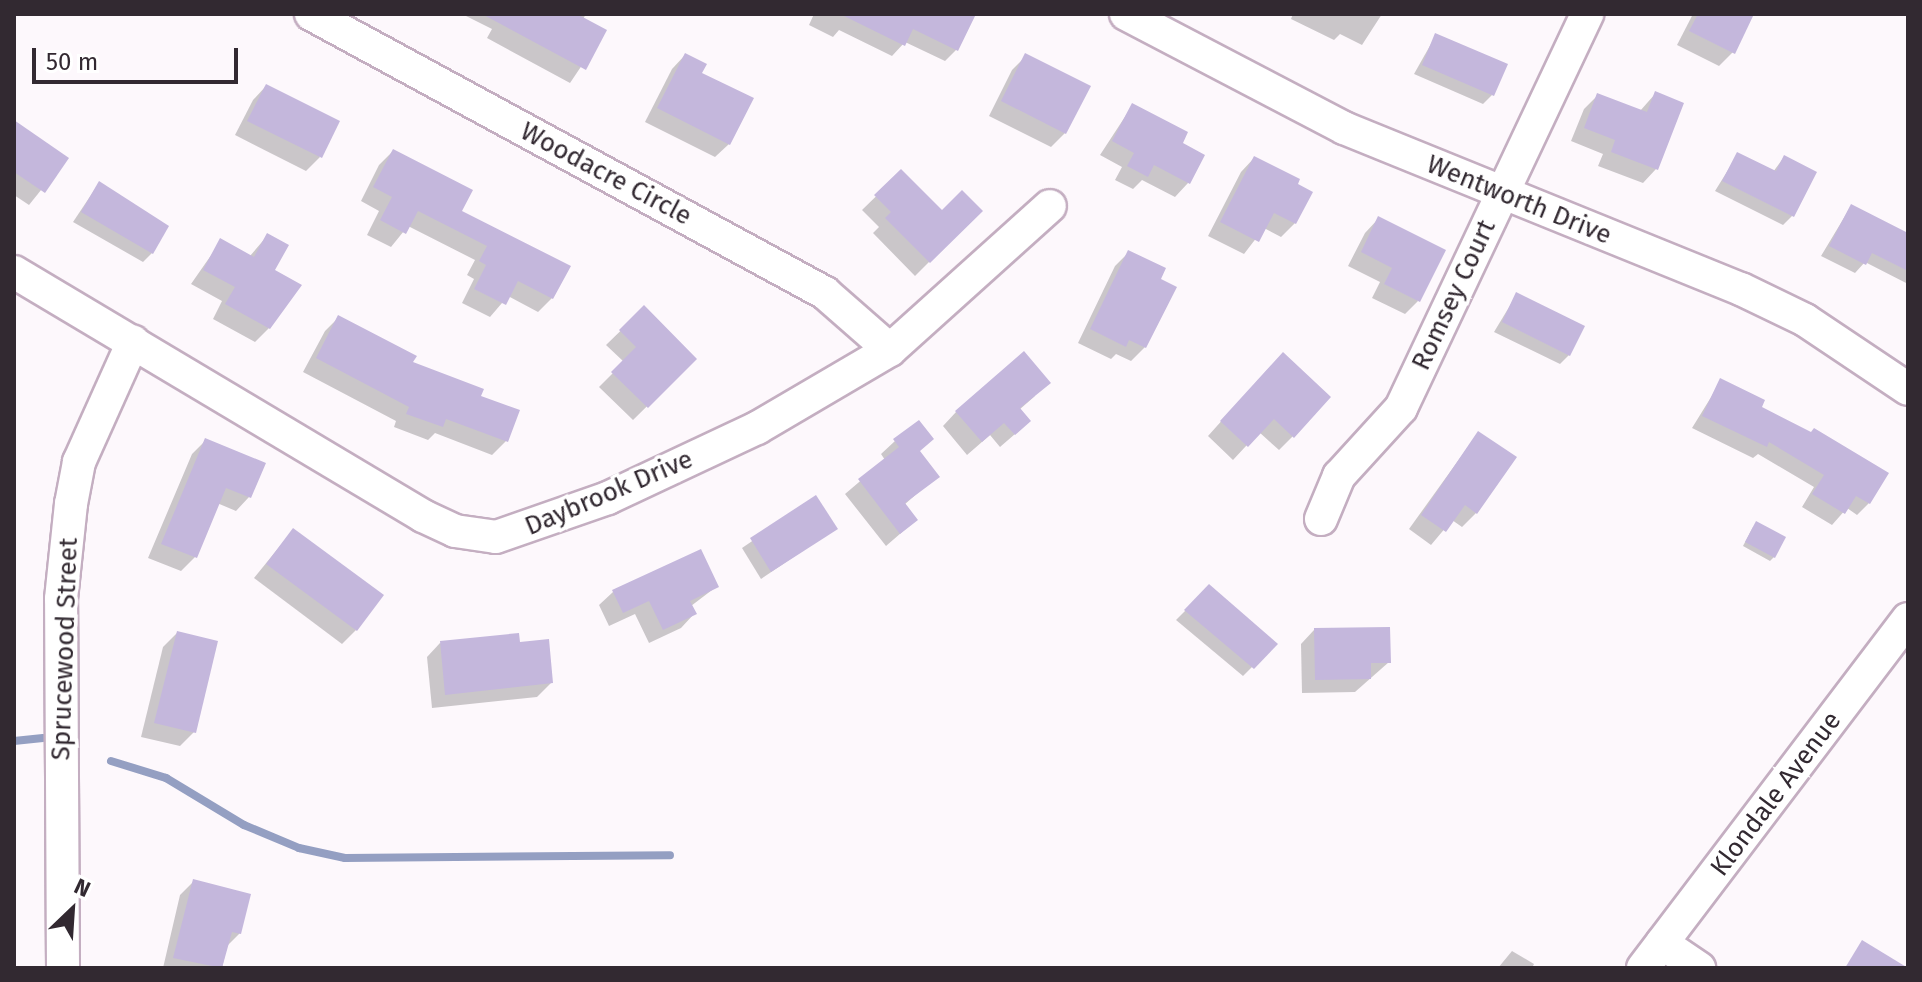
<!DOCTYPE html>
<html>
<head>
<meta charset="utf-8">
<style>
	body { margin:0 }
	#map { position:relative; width:1922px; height:982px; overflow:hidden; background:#fdf8fc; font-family:"Fira Sans",sans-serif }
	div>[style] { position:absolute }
	.shadow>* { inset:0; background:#0003 }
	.stream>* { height:8px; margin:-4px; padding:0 4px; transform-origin:4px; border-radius:4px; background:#949fc2 }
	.building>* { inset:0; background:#c4b7dc }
	.roads { filter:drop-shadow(2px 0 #c4aec1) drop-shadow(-2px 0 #c4aec1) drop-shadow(0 2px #c4aec1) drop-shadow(0 -2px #c4aec1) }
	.street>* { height:32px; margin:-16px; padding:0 16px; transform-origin:16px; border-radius:16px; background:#fff }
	span { translate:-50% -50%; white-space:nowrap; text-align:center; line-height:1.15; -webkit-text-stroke:7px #fff; paint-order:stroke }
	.street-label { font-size:26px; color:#322931 }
	.frame { position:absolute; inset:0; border:16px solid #322931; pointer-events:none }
	.north { position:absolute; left:32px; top:870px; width:80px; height:80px; -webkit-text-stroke:6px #fff; paint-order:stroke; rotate:25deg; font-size:22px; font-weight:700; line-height:32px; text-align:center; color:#322931 }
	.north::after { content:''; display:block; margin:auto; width:28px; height:36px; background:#322931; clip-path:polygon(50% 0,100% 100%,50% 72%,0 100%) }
	.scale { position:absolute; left:32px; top:48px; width:206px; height:36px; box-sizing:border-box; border:4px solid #322931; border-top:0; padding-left:10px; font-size:24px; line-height:28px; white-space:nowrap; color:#322931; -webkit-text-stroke:6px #fff; paint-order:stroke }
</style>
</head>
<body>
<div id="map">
	<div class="shadow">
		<i style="clip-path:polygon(462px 14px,586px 14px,583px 19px,605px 31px,570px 83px,487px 38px,492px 29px)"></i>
		<i style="clip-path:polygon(814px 14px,959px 14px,956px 50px,945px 61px,905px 42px,892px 56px,839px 30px,833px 37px,809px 25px)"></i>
		<i style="clip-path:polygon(1293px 14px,1382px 14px,1362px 45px,1340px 34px,1334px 40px,1291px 19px)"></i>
		<i style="clip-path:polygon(1693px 14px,1752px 14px,1733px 52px,1719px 66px,1677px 45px)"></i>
		<i style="clip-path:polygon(1436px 35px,1492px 95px,1483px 104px,1414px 74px)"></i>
		<i style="clip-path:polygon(685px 55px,700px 74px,729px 144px,715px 157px,645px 122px,672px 69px)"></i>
		<i style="clip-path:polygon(1026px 56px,1065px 133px,1051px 147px,989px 116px,1012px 70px)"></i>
		<i style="clip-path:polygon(266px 86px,320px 157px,306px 171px,235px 135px,253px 100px)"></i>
		<i style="clip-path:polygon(1655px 94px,1656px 169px,1643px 183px,1598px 166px,1603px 154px,1571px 141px,1584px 109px,1598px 95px,1640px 111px)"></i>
		<i style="clip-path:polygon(1132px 106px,1180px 144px,1188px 183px,1175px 197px,1142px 180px,1133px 189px,1115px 180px,1122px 167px,1100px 155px)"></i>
		<i style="clip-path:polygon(14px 122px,66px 159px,29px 205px,14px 195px)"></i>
		<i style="clip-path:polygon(393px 151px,552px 298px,538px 312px,508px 296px,490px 317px,462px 303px,474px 279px,467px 275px,475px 260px,408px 226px,391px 247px,367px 235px,379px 211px,361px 201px,379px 165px)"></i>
		<i style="clip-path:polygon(1738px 154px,1773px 172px,1784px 157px,1792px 216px,1783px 225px,1715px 191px)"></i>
		<i style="clip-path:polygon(1254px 158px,1295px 223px,1281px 237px,1264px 228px,1244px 254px,1208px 236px,1241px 172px)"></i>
		<i style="clip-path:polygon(901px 172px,942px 213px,980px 211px,915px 276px,873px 233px,879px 227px,862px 210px)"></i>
		<i style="clip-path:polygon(99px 183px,152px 253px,143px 262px,73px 222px)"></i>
		<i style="clip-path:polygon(1851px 206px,1908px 235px,1908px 284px,1865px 262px,1855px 273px,1821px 256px)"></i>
		<i style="clip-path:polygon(1378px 219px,1418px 301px,1405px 314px,1372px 298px,1380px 282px,1348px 266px,1365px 233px)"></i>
		<i style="clip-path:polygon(267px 236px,272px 271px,269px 328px,255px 342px,213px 319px,222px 301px,191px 284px,221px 241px,250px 256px)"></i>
		<i style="clip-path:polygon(1129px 252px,1158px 280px,1145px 347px,1131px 361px,1116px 354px,1111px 359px,1078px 343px,1115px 266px)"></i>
		<i style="clip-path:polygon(1517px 294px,1569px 355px,1560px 364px,1494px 332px)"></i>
		<i style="clip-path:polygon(644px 308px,695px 359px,633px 420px,599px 387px,624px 362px,606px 345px)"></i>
		<i style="clip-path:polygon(339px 317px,411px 364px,479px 397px,506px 441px,492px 455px,435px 433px,428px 440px,394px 427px,396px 421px,303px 372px,325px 331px)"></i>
		<i style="clip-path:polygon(1269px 368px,1293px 436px,1279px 450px,1259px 432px,1233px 460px,1208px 436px)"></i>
		<i style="clip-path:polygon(1721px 381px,1759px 408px,1869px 503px,1857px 515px,1847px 508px,1832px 525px,1802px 507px,1814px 487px,1758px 454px,1753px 458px,1692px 428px)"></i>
		<i style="clip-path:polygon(1035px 396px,1019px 410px,1015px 434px,1000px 447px,990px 435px,967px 455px,943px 426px,956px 412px)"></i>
		<i style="clip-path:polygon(1478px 433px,1476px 513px,1462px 527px,1452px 520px,1431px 545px,1409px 529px)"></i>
		<i style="clip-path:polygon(206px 440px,249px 497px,236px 511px,217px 503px,195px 557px,181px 571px,148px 558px,192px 454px)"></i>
		<i style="clip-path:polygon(895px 441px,918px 452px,937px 476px,904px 505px,916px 520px,886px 546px,845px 494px,885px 460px,881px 454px)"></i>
		<i style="clip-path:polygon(815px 498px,835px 529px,761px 579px,742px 548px)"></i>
		<i style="clip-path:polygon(1753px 527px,1774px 557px,1770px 561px,1743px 546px)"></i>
		<i style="clip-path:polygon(293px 530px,356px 630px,342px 644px,254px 578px)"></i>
		<i style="clip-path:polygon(716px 587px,691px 606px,694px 614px,681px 628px,649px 643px,635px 614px,609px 626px,599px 605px,613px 592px)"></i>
		<i style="clip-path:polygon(1209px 587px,1275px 644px,1243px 676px,1176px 620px)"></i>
		<i style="clip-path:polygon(1314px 630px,1389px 662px,1355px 692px,1302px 693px,1301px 644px)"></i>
		<i style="clip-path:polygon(177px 633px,194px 732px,180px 746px,141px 737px,163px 647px)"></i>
		<i style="clip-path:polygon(440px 643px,551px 683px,537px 697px,432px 708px,427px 657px)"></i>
		<i style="clip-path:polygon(194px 881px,240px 933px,227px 946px,222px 968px,163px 968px,180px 895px)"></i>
		<i style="clip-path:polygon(1512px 951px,1534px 964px,1532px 968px,1498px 968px)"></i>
	</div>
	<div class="stream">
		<i style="left:14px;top:741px;width:29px;rotate:-6deg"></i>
		<i style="left:111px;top:761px;width:58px;rotate:17.2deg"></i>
		<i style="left:166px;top:778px;width:91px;rotate:31.1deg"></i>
		<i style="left:244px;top:825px;width:60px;rotate:22.7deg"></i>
		<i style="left:299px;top:848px;width:47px;rotate:12.3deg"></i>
		<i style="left:345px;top:858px;width:325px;rotate:-0.5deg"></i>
	</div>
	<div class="building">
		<i style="clip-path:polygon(482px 14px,577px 14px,607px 30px,586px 70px)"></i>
		<i style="clip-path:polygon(840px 14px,976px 14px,958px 51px,913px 29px,905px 46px)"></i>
		<i style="clip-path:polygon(1698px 14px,1754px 14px,1735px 54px,1689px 31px)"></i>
		<i style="clip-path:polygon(1435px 33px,1508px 64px,1494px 96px,1422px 65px)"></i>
		<i style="clip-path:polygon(685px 53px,707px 64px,702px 73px,754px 98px,730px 145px,657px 108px)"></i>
		<i style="clip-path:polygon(1025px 53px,1091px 86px,1066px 134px,1001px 101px)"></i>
		<i style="clip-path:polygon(266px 84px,340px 121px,322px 158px,247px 121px)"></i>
		<i style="clip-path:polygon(1655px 91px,1684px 103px,1658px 170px,1611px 152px,1615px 140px,1584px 128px,1597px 93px,1647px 112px)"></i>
		<i style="clip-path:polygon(1132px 103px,1188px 132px,1183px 143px,1205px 155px,1190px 184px,1154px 165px,1148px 177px,1127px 166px,1134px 153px,1112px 141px)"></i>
		<i style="clip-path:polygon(14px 120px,69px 158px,45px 193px,14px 172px)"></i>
		<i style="clip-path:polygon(393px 149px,473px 190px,462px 211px,571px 266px,553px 299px,518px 281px,506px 305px,474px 289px,486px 265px,479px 261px,487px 246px,418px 211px,406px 234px,380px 220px,392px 197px,373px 187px)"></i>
		<i style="clip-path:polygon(1737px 152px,1776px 171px,1784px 155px,1817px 172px,1794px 217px,1722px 181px)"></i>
		<i style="clip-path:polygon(1254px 156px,1300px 179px,1298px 184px,1313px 192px,1296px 224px,1274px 213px,1259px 242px,1220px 222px)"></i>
		<i style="clip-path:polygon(901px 169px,942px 210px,962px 190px,983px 211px,930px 263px,885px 218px,891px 212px,874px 195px)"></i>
		<i style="clip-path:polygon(99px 181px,169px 226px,153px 254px,81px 212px)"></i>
		<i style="clip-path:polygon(1851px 204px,1908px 233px,1908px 271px,1872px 253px,1866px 265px,1829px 246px)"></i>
		<i style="clip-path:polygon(1378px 216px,1446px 250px,1420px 302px,1384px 284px,1392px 268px,1361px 252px)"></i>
		<i style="clip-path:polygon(267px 233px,289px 245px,275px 270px,302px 285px,270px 329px,225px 304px,235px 287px,203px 270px,220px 238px,254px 257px)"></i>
		<i style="clip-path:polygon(1128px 250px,1166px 268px,1161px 279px,1177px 287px,1146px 348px,1129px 340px,1126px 347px,1090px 329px)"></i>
		<i style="clip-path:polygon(1516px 292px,1585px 326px,1570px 356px,1502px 322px)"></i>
		<i style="clip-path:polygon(644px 305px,697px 359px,648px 408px,611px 372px,636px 347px,619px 330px)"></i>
		<i style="clip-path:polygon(338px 315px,417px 356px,413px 362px,484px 389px,481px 396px,520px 410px,508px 442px,446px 419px,443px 427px,406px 414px,409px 407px,316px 358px)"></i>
		<i style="clip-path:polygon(1024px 351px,1051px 383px,1020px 408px,1031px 421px,1015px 435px,1004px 423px,982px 442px,955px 411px)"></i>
		<i style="clip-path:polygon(1283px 352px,1331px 397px,1294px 438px,1274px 419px,1248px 447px,1220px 421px)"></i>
		<i style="clip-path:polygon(1720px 378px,1765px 400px,1762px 407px,1811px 432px,1814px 428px,1889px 473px,1870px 504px,1856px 496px,1845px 514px,1812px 494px,1824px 475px,1769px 442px,1767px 447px,1702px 416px)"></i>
		<i style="clip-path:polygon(919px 420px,934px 439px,920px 451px,940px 477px,905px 503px,918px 520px,900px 534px,858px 479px,899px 447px,893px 439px)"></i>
		<i style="clip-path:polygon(1478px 431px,1517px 457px,1477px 514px,1465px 505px,1446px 532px,1421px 515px)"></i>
		<i style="clip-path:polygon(205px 438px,266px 463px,251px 498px,226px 488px,197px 558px,161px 544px)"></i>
		<i style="clip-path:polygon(816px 495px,838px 529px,771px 572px,750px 538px)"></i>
		<i style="clip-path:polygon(1756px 521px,1786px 537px,1775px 558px,1745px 542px)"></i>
		<i style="clip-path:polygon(293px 528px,384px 595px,357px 631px,266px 564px)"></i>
		<i style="clip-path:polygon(701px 549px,719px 587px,690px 601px,697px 614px,663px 630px,649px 601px,623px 613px,612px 590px)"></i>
		<i style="clip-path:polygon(1209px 584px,1278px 644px,1254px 669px,1184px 610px)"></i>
		<i style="clip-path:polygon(1390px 627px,1391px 663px,1371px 663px,1371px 679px,1315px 680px,1314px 628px)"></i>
		<i style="clip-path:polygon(177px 631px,218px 641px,196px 733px,154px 723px)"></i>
		<i style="clip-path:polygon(519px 633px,520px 642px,549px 639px,553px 683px,445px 695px,440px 641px)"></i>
		<i style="clip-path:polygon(193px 879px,251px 894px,241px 934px,232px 932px,222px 968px,173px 958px)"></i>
		<i style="clip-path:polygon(1862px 940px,1908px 968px,1845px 968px)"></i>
	</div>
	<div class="roads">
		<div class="street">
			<i style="left:311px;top:14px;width:585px;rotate:28.49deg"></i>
			<i style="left:825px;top:293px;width:86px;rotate:41.2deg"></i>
			<i style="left:1126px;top:14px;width:246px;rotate:27.6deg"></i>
			<i style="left:1344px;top:128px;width:428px;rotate:22.1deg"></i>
			<i style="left:1741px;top:289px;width:71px;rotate:25.8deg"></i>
			<i style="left:1805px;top:320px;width:124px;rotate:33.8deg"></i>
			<i style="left:14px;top:272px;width:476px;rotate:30.8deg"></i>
			<i style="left:423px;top:516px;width:35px;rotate:25deg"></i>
			<i style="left:455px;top:531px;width:41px;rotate:8.3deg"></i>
			<i style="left:496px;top:537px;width:119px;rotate:-19.2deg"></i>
			<i style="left:608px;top:498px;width:165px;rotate:-25.2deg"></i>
			<i style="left:757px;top:428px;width:154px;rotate:-30.4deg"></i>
			<i style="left:890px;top:350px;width:215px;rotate:-42deg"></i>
			<i style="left:1321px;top:519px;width:47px;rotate:-67.3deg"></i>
			<i style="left:1339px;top:476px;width:92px;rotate:-47.6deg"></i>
			<i style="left:1401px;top:408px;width:436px;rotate:-64.7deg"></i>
			<i style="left:1662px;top:943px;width:45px;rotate:34deg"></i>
			<i style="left:63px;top:968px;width:369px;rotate:-90.3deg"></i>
			<i style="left:61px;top:599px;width:96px;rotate:-84deg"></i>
			<i style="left:71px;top:504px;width:43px;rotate:-79.2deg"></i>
			<i style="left:79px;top:462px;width:132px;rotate:-65.8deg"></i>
			<i style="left:1643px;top:968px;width:438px;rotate:-52.8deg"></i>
		</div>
	</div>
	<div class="street-label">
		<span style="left:606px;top:174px;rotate:28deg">Woodacre Circle</span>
		<span style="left:1519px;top:200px;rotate:22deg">Wentworth Drive</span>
		<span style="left:1454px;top:295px;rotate:-65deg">Romsey Court</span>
		<span style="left:609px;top:493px;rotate:-23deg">Daybrook Drive</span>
		<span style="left:65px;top:649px;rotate:-88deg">Sprucewood Street</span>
		<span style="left:1776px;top:794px;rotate:-53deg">Klondale Avenue</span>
	</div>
	<div class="frame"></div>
	<div class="north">N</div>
	<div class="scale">50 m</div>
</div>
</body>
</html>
